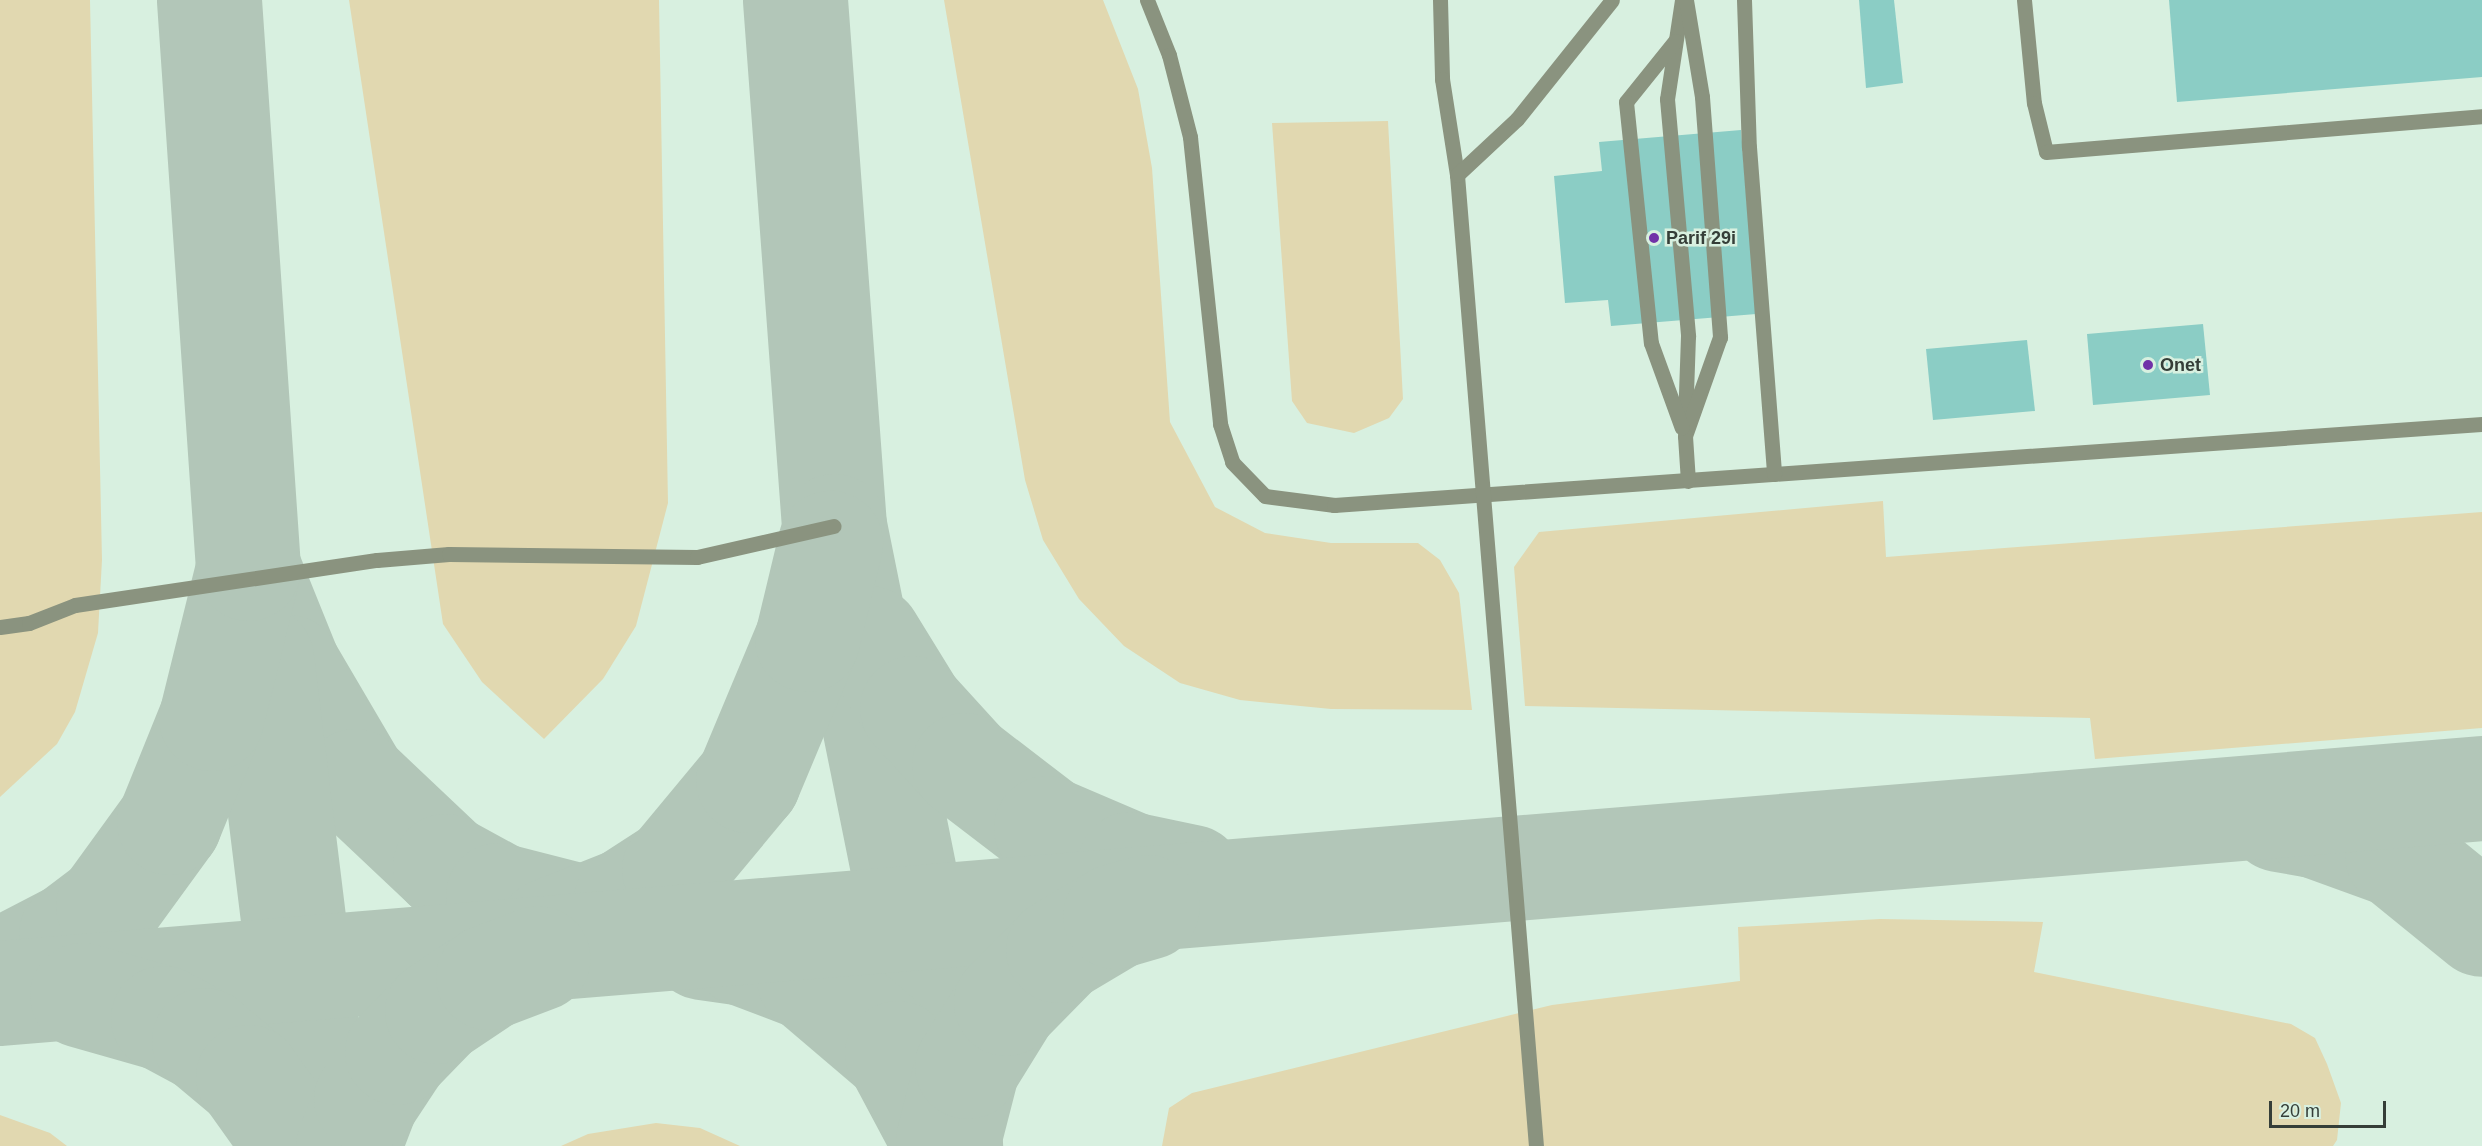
<!DOCTYPE html>
<html>
<head>
<meta charset="utf-8">
<style>
	body { margin:0 }
	#map { position:relative; width:2482px; height:1146px; overflow:hidden; background:#d8f0e0; font-family:Arial,sans-serif }
	div>[style] { position:absolute }
	.green>* { inset:0; background:#e1d8b0 }
	.taxiway>* { height:105px; margin:-52.5px; padding:0 52.5px; transform-origin:52.5px; border-radius:52.5px; background:#b2c6b8 }
	.building>* { inset:0; background:#8bcdc5 }
	.minor>* { height:15px; margin:-7.5px; padding:0 7.5px; transform-origin:7.5px; border-radius:7.5px; background:#8a937f }
	.dots>* { width:16px; height:16px; translate:-50% -50%; box-sizing:border-box; border:3px solid #d8f0e0; border-radius:50% }
	span { translate:-50% -50%; white-space:nowrap; text-align:center; line-height:1.15; -webkit-text-stroke:5px #d8f0e0; paint-order:stroke }
	.poi-label { font-size:18px; color:#353e38; font-weight:700 }
	.left { translate:0 -50%; text-align:left }
	.scale { position:absolute; left:2269px; top:1101px; width:117px; height:27px; box-sizing:border-box; border:3px solid #353e38; border-top:0; padding-left:8px; font-size:18px; line-height:21px; white-space:nowrap; color:#353e38; -webkit-text-stroke:4px #d8f0e0; paint-order:stroke }
</style>
</head>
<body>
<div id="map">
	<div class="green">
		<i style="clip-path:polygon(0 0,90px 0,102px 560px,98px 633px,75px 712px,57px 744px,0 797px)"></i>
		<i style="clip-path:polygon(349px 0,659px 0,668px 503px,636px 626px,603px 679px,544px 739px,482px 682px,443px 624px)"></i>
		<i style="clip-path:polygon(944px 0,1103px 0,1138px 89px,1152px 168px,1170px 422px,1215px 507px,1265px 533px,1331px 543px,1418px 543px,1440px 560px,1459px 593px,1472px 710px,1331px 709px,1240px 700px,1180px 683px,1124px 646px,1079px 599px,1043px 540px,1025px 480px)"></i>
		<i style="clip-path:polygon(1388px 121px,1403px 399px,1389px 418px,1354px 433px,1307px 423px,1292px 401px,1272px 123px)"></i>
		<i style="clip-path:polygon(1883px 501px,1886px 557px,2482px 512px,2482px 728px,2095px 759px,2090px 718px,1525px 706px,1514px 567px,1539px 532px)"></i>
		<i style="clip-path:polygon(1880px 919px,2043px 922px,2034px 972px,2291px 1024px,2315px 1038px,2327px 1064px,2341px 1103px,2337px 1140px,2333px 1146px,1162px 1146px,1169px 1108px,1192px 1093px,1552px 1005px,1740px 981px,1738px 927px)"></i>
		<i style="clip-path:polygon(0 1115px,50px 1133px,67px 1146px,0 1146px)"></i>
		<i style="clip-path:polygon(656px 1123px,700px 1128px,740px 1146px,561px 1146px,588px 1134px)"></i>
	</div>
	<div class="taxiway">
		<i style="left:795px;top:0;width:527px;rotate:85.76deg"></i>
		<i style="left:834px;top:526px;width:401px;rotate:78.6deg"></i>
		<i style="left:913px;top:919px;width:230px;rotate:80.7deg"></i>
		<i style="left:248px;top:568px;width:107px;rotate:68deg"></i>
		<i style="left:288px;top:667px;width:132px;rotate:59.6deg"></i>
		<i style="left:355px;top:781px;width:124px;rotate:43.4deg"></i>
		<i style="left:445px;top:866px;width:60px;rotate:28.7deg"></i>
		<i style="left:498px;top:895px;width:117px;rotate:14.4deg"></i>
		<i style="left:869px;top:638px;width:82px;rotate:58.4deg"></i>
		<i style="left:912px;top:708px;width:77px;rotate:47.6deg"></i>
		<i style="left:964px;top:765px;width:103px;rotate:37.5deg"></i>
		<i style="left:1046px;top:828px;width:91px;rotate:23.2deg"></i>
		<i style="left:1130px;top:864px;width:62px;rotate:12deg"></i>
		<i style="left:261px;top:658px;width:492px;rotate:83deg"></i>
		<i style="left:2279px;top:819px;width:39px;rotate:10deg"></i>
		<i style="left:2317px;top:826px;width:85px;rotate:19.9deg"></i>
		<i style="left:2397px;top:855px;width:109px;rotate:39.1deg"></i>
		<i style="left:550px;top:930px;width:82px;rotate:-21.5deg"></i>
		<i style="left:626px;top:900px;width:57px;rotate:-32.9deg"></i>
		<i style="left:674px;top:869px;width:116px;rotate:-50.3deg"></i>
		<i style="left:748px;top:780px;width:153px;rotate:-67.3deg"></i>
		<i style="left:807px;top:639px;width:99px;rotate:-76.5deg"></i>
		<i style="left:702px;top:947px;width:41px;rotate:8.3deg"></i>
		<i style="left:743px;top:953px;width:71px;rotate:20.7deg"></i>
		<i style="left:809px;top:978px;width:116px;rotate:40.4deg"></i>
		<i style="left:897px;top:1053px;width:87px;rotate:62deg"></i>
		<i style="left:0;top:971px;width:80px;rotate:-27.5deg"></i>
		<i style="left:71px;top:934px;width:46px;rotate:-37.1deg"></i>
		<i style="left:108px;top:906px;width:104px;rotate:-54deg"></i>
		<i style="left:169px;top:822px;width:112px;rotate:-68deg"></i>
		<i style="left:211px;top:718px;width:154px;rotate:-76.1deg"></i>
		<i style="left:248px;top:568px;width:569px;rotate:-93.93deg"></i>
		<i style="left:0;top:993px;width:2490px;rotate:-4.72deg"></i>
		<i style="left:82px;top:995px;width:84px;rotate:15.9deg"></i>
		<i style="left:163px;top:1018px;width:47px;rotate:28.2deg"></i>
		<i style="left:204px;top:1040px;width:57px;rotate:40.1deg"></i>
		<i style="left:248px;top:1077px;width:85px;rotate:54.6deg"></i>
		<i style="left:948px;top:1140px;width:76px;rotate:-75.6deg"></i>
		<i style="left:967px;top:1066px;width:74px;rotate:-58.2deg"></i>
		<i style="left:1006px;top:1003px;width:74px;rotate:-45.5deg"></i>
		<i style="left:1058px;top:950px;width:66px;rotate:-30.8deg"></i>
		<i style="left:1115px;top:916px;width:33px;rotate:-16deg"></i>
		<i style="left:348px;top:1146px;width:50px;rotate:-69deg"></i>
		<i style="left:366px;top:1099px;width:56px;rotate:-56.6deg"></i>
		<i style="left:397px;top:1052px;width:57px;rotate:-45.7deg"></i>
		<i style="left:437px;top:1011px;width:61px;rotate:-33.7deg"></i>
		<i style="left:488px;top:977px;width:53px;rotate:-20.8deg"></i>
	</div>
	<div class="building">
		<i style="clip-path:polygon(1859px 0,1894px 0,1903px 83px,1866px 88px)"></i>
		<i style="clip-path:polygon(2169px 0,2482px 0,2482px 77px,2177px 102px)"></i>
		<i style="clip-path:polygon(1741px 130px,1756px 314px,1611px 326px,1608px 300px,1565px 303px,1554px 176px,1602px 171px,1599px 142px)"></i>
		<i style="clip-path:polygon(2203px 324px,2210px 395px,2093px 405px,2087px 334px)"></i>
		<i style="clip-path:polygon(2027px 340px,2035px 411px,1933px 420px,1926px 349px)"></i>
	</div>
	<div class="minor">
		<i style="left:1147px;top:0;width:59px;rotate:68.2deg"></i>
		<i style="left:1169px;top:55px;width:85px;rotate:75.6deg"></i>
		<i style="left:1190px;top:137px;width:289px;rotate:84deg"></i>
		<i style="left:1220px;top:424px;width:40px;rotate:72deg"></i>
		<i style="left:1232px;top:462px;width:47px;rotate:45.9deg"></i>
		<i style="left:1265px;top:496px;width:70px;rotate:7.4deg"></i>
		<i style="left:1334px;top:505px;width:1151px;rotate:-4.04deg"></i>
		<i style="left:1440px;top:0;width:79px;rotate:88.5deg"></i>
		<i style="left:1442px;top:79px;width:97px;rotate:81.1deg"></i>
		<i style="left:1457px;top:175px;width:974px;rotate:85.35deg"></i>
		<i style="left:1682px;top:0;width:100px;rotate:98.6deg"></i>
		<i style="left:1667px;top:99px;width:238px;rotate:84.9deg"></i>
		<i style="left:1688px;top:336px;width:85px;rotate:92deg"></i>
		<i style="left:1686px;top:0;width:98px;rotate:80.6deg"></i>
		<i style="left:1702px;top:97px;width:241px;rotate:85.7deg"></i>
		<i style="left:1720px;top:337px;width:105px;rotate:109.5deg"></i>
		<i style="left:1685px;top:436px;width:45px;rotate:86.2deg"></i>
		<i style="left:1744px;top:0;width:147px;rotate:88.1deg"></i>
		<i style="left:1749px;top:147px;width:328px;rotate:85.6deg"></i>
		<i style="left:2024px;top:0;width:103px;rotate:84.5deg"></i>
		<i style="left:2034px;top:103px;width:50px;rotate:76.2deg"></i>
		<i style="left:2046px;top:152px;width:437px;rotate:-4.7deg"></i>
		<i style="left:1675px;top:41px;width:78px;rotate:128.8deg"></i>
		<i style="left:1626px;top:102px;width:242px;rotate:84.1deg"></i>
		<i style="left:1651px;top:343px;width:90px;rotate:70deg"></i>
		<i style="left:1457px;top:175px;width:82px;rotate:-43deg"></i>
		<i style="left:1517px;top:119px;width:152px;rotate:-51.4deg"></i>
		<i style="left:0;top:627px;width:29px;rotate:-8deg"></i>
		<i style="left:29px;top:623px;width:49px;rotate:-21.4deg"></i>
		<i style="left:75px;top:605px;width:305px;rotate:-8.5deg"></i>
		<i style="left:377px;top:560px;width:72px;rotate:-4.8deg"></i>
		<i style="left:449px;top:554px;width:248px;rotate:0.7deg"></i>
		<i style="left:697px;top:557px;width:140px;rotate:-12.8deg"></i>
	</div>
	<div class="dots">
		<i style="left:1654px;top:238px;background:#7132a8"></i>
		<i style="left:2148px;top:365px;background:#7132a8"></i>
	</div>
	<div class="poi-label">
		<span class="left" style="left:1666px;top:238px">Parif 29i</span>
		<span class="left" style="left:2160px;top:365px">Onet</span>
	</div>
	<div class="scale">20 m</div>
</div>
</body>
</html>
